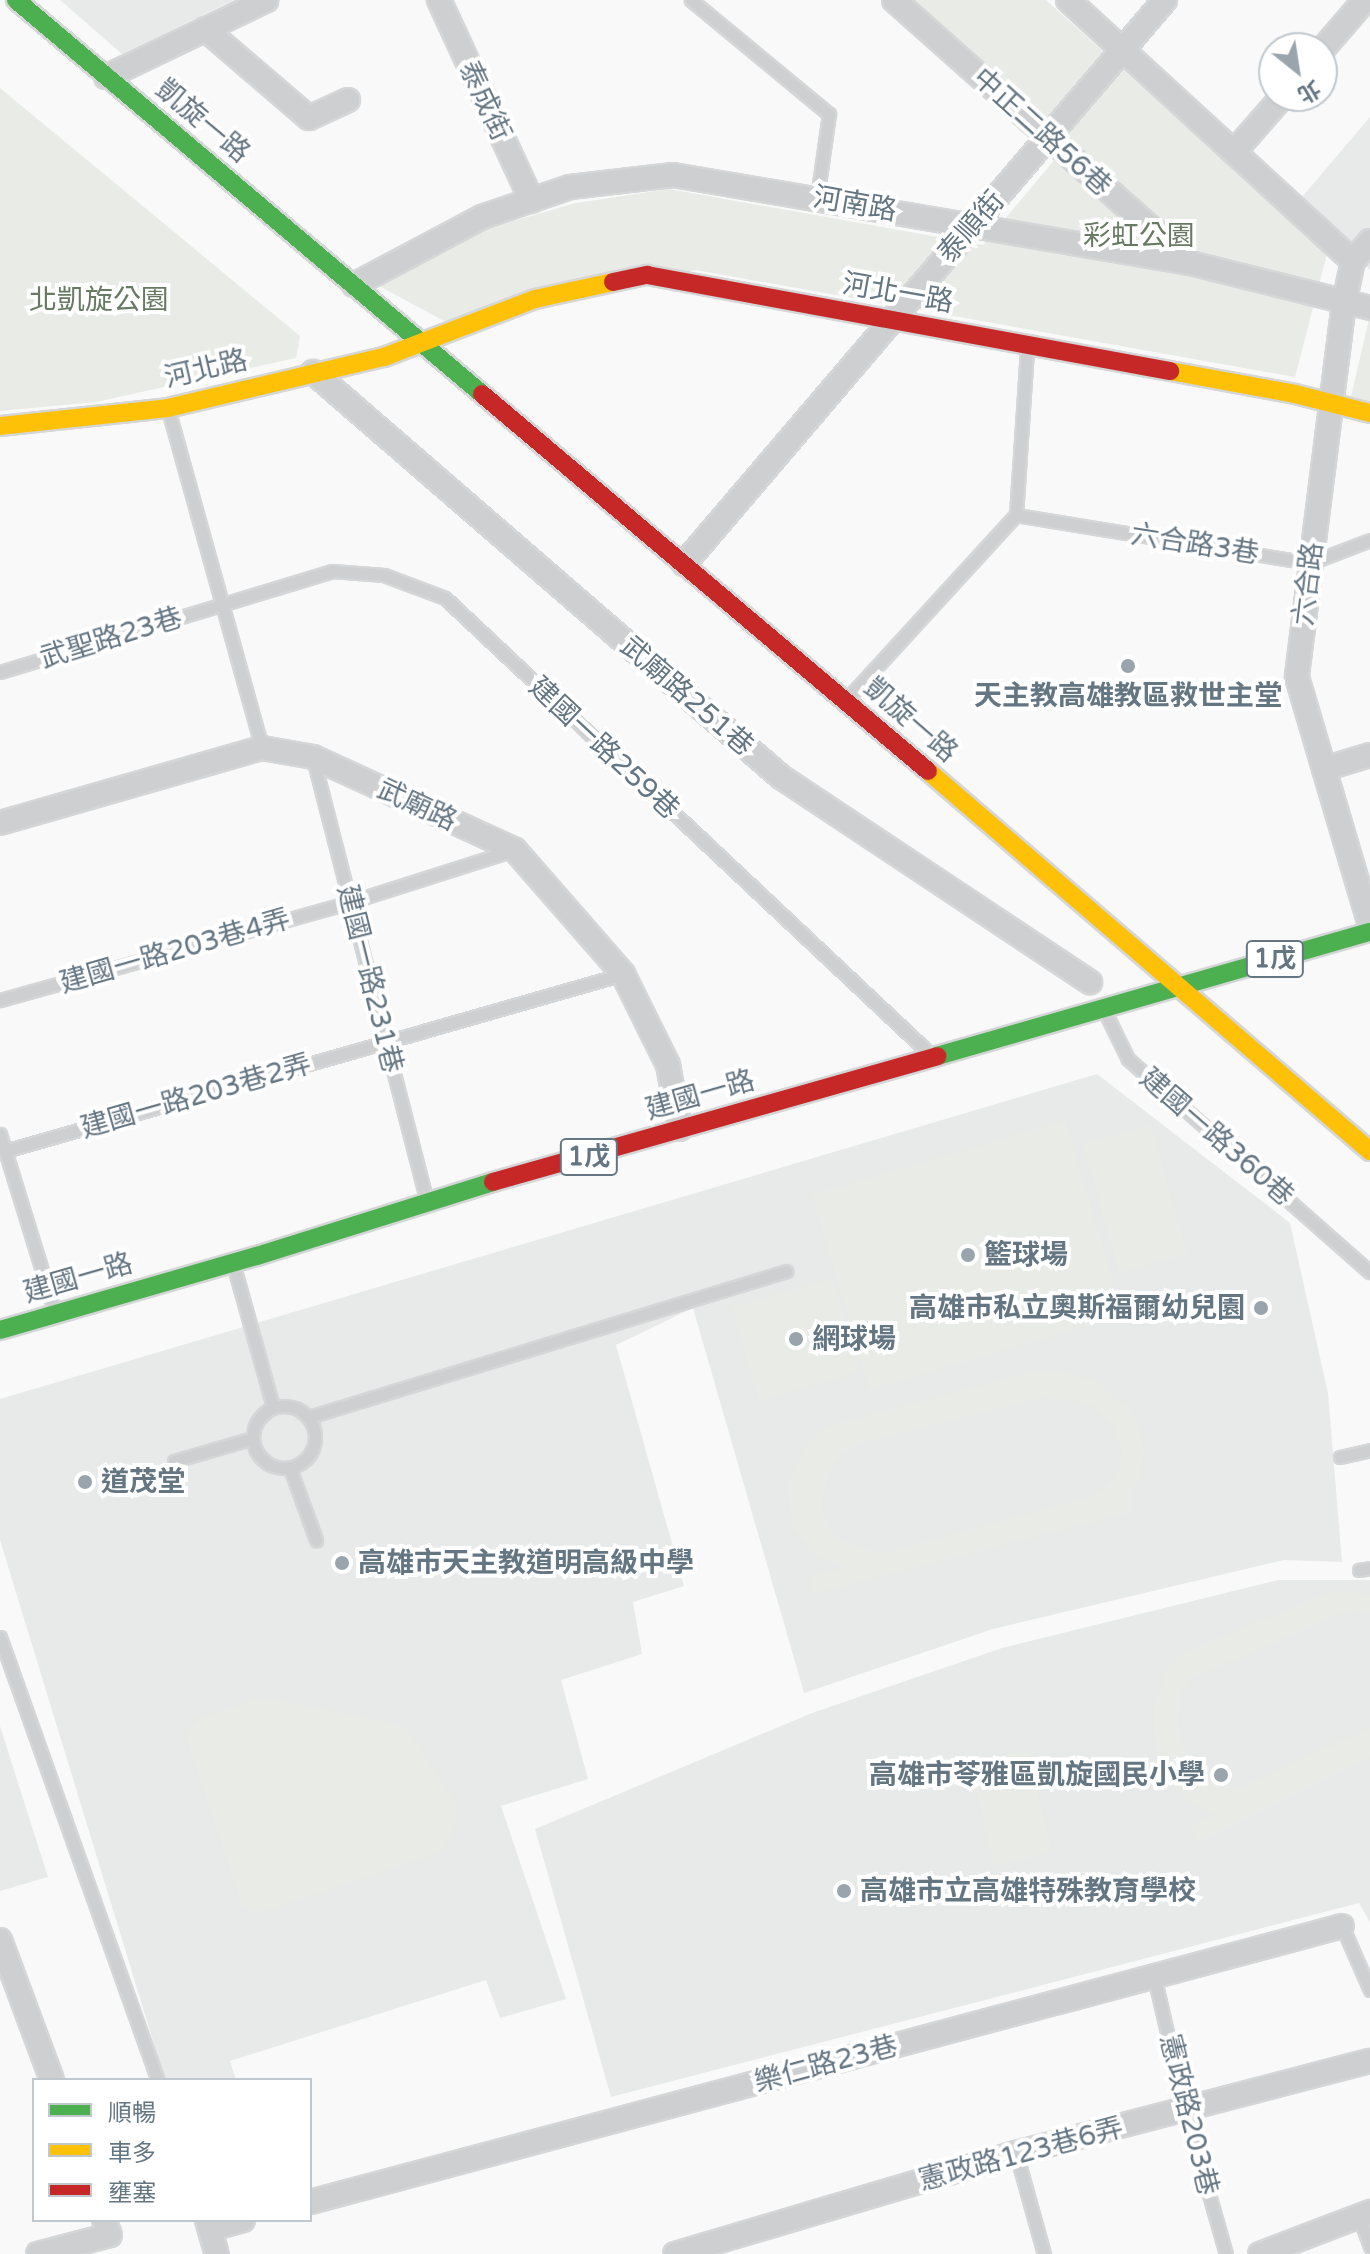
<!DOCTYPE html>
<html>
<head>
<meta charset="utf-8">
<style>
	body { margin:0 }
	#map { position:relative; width:1370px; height:2254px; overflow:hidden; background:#f9f9f9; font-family:"Varela Round","Noto Sans TC",sans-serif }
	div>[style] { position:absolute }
	.built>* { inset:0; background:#e8e9e9 }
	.green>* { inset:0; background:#e8ebe6 }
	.roads { filter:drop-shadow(2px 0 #d5d6d7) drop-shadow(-2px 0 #d5d6d7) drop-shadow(0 2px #d5d6d7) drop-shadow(0 -2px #d5d6d7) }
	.lane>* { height:11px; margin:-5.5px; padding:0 5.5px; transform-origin:5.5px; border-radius:5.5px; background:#cecfd0 }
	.lane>.ring { margin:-5.5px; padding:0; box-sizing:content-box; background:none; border:11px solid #cecfd0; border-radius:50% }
	.street>* { height:22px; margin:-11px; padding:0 11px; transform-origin:11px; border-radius:11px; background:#cecfd0 }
	.fast>* { height:18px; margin:-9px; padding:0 9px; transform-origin:9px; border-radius:9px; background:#4caf50 }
	.slow>* { height:18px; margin:-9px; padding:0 9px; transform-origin:9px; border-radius:9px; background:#ffc107 }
	.jam>* { height:18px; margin:-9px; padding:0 9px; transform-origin:9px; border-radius:9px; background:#c62828 }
	.dots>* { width:22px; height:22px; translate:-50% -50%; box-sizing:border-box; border:4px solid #fff; border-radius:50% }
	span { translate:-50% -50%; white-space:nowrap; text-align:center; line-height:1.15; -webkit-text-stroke:8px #fff; paint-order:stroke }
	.shield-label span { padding:2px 6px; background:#fff; border:2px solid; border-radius:6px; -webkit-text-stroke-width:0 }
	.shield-label { font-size:26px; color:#657683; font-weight:700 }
	.street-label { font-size:28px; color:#657683 }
	.park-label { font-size:28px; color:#687a64 }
	.poi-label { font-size:28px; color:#657683; font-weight:700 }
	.left { translate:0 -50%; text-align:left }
	.right { translate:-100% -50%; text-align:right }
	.legend { position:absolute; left:32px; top:2078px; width:280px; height:144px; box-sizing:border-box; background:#fff; border:2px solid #c1c8cd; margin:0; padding:10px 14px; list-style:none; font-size:24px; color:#657683 }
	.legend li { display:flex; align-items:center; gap:16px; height:40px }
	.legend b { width:40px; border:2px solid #c1c8cd }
	.north { position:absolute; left:1258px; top:32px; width:80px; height:80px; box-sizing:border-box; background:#fff; border:2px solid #c1c8cd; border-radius:50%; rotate:150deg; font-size:22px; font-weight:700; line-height:32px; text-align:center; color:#657683 }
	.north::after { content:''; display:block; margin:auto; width:28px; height:36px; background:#99a4ac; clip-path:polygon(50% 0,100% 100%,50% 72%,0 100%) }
</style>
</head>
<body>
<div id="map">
	<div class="built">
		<i style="clip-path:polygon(60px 0,234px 0,122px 54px)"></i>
		<i style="clip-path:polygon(1370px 117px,1370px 270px,1302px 197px)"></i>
		<i style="clip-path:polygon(1097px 1074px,1290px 1223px,1328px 1393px,1342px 1562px,1284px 1560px,993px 1629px,804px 1693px,693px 1308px,616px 1345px,684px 1586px,633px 1602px,642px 1654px,561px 1680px,588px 1779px,501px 1806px,566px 1999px,500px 2018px,486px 1980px,230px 2061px,236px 2080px,165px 2080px,0 1540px,0 1399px)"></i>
		<i style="clip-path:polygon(1278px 1580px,1370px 1580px,1370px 1922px,1359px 1903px,611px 2097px,535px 1829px,812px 1713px,1002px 1648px)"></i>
		<i style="clip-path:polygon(0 1726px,48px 1877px,0 1891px)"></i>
	</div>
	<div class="green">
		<i style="clip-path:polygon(906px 0,1046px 0,1327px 254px,1295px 377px,696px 270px,444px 321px,379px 286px,489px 228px,576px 203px,669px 189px,983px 245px,1067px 145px)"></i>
		<i style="clip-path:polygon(0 88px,300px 336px,296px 358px,96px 402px,0 411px)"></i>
		<i style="clip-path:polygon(1370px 315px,1370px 405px,1350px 401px)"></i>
		<i style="clip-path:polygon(1065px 1120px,1123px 1315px,870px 1390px,812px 1195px)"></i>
		<i style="clip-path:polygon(1151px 1125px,1187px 1254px,1119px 1273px,1083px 1143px)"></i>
		<i style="clip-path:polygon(833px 1278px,860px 1372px,759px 1401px,732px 1307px)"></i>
		<i style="clip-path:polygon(evenodd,1038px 1370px,1076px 1374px,1102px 1385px,1132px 1413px,1141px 1434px,1143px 1455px,1141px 1475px,1132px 1488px,1132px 1512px,813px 1594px,809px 1577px,844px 1567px,815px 1557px,791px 1525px,788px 1484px,805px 1445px,828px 1426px,1038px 1370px,1041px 1398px,1080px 1401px,1095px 1408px,1114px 1427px,1122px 1454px,1119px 1469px,1111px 1481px,1093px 1496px,880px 1554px,840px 1540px,828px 1524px,822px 1512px,822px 1496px,832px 1464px,843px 1452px,855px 1445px,1041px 1398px)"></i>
		<i style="clip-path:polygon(1335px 1590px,1370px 1594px,1370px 1613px,1350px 1610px,1190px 1679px,1180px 1694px,1178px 1723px,1182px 1742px,1197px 1768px,1219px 1784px,1237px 1788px,1370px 1728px,1370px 1758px,1200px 1842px,1191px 1825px,1214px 1814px,1193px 1804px,1178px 1789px,1155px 1748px,1153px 1707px,1168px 1668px,1178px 1655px)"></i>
		<i style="clip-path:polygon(258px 1697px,390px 1722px,407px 1729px,456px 1804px,456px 1824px,446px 1845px,437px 1853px,270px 1910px,254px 1912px,243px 1907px,186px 1736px,199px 1719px)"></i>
		<i style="clip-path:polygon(1028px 1750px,1052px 1852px,994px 1866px,970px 1764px)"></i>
	</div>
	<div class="roads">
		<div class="lane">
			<i style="left:691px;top:0;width:179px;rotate:39.6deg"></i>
			<i style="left:829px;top:114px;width:85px;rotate:98.1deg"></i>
			<i style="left:168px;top:409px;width:352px;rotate:74.5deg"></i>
			<i style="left:1016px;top:515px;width:298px;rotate:9.3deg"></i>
			<i style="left:1310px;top:563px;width:64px;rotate:-21deg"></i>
			<i style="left:0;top:672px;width:347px;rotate:-16.9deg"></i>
			<i style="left:332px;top:571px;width:52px;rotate:4.4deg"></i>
			<i style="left:384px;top:575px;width:65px;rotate:20.7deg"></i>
			<i style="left:445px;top:598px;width:663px;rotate:43.23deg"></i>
			<i style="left:849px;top:697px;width:247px;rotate:-47.5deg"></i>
			<i style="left:1016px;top:515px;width:167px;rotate:-86.2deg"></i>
			<i style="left:313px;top:758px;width:454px;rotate:75.6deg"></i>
			<i style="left:0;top:1000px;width:363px;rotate:-15.6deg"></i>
			<i style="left:350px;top:902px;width:172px;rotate:-17.6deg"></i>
			<i style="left:1105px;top:1012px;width:52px;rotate:63.9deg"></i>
			<i style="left:1128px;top:1059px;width:322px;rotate:41.4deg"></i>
			<i style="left:0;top:1134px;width:183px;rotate:72.9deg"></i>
			<i style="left:5px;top:1151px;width:643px;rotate:-15.98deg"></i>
			<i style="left:234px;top:1267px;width:145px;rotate:74.4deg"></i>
			<i class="ring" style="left:253px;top:1406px;width:51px;height:51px"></i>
			<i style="left:309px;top:1417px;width:499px;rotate:-17deg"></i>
			<i style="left:1340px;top:1457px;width:31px;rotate:-13deg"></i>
			<i style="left:174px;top:1461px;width:82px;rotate:-16.2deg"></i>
			<i style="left:290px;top:1468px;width:77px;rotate:70.1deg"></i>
			<i style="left:1359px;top:1570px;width:11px;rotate:-10deg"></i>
			<i style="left:0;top:1637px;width:470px;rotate:70.4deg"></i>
			<i style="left:1342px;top:1926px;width:70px;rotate:66.4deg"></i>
			<i style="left:1154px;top:1976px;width:138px;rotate:77deg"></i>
			<i style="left:1185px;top:2110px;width:150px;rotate:74.1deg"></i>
			<i style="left:1016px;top:2153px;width:105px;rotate:74.5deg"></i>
			<i style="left:1359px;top:2216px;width:33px;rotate:70deg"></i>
		</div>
		<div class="street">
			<i style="left:439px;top:0;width:221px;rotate:65.2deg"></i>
			<i style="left:894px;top:0;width:395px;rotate:41.6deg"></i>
			<i style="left:1068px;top:0;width:386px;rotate:42.5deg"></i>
			<i style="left:205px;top:29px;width:137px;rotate:40.6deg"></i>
			<i style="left:309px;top:118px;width:43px;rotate:-24.8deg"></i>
			<i style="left:1322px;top:50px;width:66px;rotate:-49.3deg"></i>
			<i style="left:106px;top:77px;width:178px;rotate:-25.6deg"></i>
			<i style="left:1234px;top:152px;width:74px;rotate:-48.8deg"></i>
			<i style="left:1370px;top:241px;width:26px;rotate:130deg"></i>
			<i style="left:1353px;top:261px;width:43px;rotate:102.1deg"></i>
			<i style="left:1344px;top:303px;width:377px;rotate:97.2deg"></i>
			<i style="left:1297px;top:677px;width:259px;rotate:73.6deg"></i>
			<i style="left:354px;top:285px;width:145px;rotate:-28deg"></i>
			<i style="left:482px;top:217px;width:93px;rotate:-18.8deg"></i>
			<i style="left:570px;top:187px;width:104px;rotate:-6.6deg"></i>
			<i style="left:673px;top:175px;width:524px;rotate:9.66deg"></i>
			<i style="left:1190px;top:263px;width:186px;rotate:14deg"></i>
			<i style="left:313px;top:372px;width:619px;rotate:40.87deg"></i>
			<i style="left:781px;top:777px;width:371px;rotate:33.6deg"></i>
			<i style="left:684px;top:564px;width:741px;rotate:-49.54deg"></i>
			<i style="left:1324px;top:769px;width:48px;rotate:-16.9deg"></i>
			<i style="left:0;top:823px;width:273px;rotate:-16deg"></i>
			<i style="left:262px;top:748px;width:52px;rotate:10deg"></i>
			<i style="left:313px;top:757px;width:222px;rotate:24.7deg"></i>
			<i style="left:515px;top:850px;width:164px;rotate:48.9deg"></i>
			<i style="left:623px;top:974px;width:102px;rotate:63.7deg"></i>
			<i style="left:668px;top:1065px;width:65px;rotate:79.4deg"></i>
			<i style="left:0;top:1940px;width:149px;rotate:69.6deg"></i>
			<i style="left:310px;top:2202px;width:1068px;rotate:-14.97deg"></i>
			<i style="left:207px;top:2220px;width:35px;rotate:74deg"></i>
			<i style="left:210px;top:2229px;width:34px;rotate:-15deg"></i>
			<i style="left:38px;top:2254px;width:74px;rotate:-14.8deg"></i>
			<i style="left:110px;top:2235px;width:16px;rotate:-112deg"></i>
			<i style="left:675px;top:2254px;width:356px;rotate:-16.5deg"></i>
			<i style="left:1016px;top:2153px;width:366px;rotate:-14.6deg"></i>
			<i style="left:1260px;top:2254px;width:118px;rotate:-20.9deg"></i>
		</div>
		<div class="fast">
			<i style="left:16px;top:0;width:610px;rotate:40.21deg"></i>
			<i style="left:937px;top:1056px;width:450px;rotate:-16deg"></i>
			<i style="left:0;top:1330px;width:267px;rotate:-16.1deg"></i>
			<i style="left:257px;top:1256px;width:247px;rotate:-17.4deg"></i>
		</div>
		<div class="slow">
			<i style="left:1170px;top:371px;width:127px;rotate:10.4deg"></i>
			<i style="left:1295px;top:394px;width:77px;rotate:14.2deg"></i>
			<i style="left:0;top:426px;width:169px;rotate:-6.1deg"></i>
			<i style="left:168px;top:408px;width:222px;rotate:-13.3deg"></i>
			<i style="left:384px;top:357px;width:162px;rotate:-21deg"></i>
			<i style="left:535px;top:299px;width:80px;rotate:-12.3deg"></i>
			<i style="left:928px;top:771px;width:583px;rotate:40.69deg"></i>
		</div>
		<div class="jam">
			<i style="left:613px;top:282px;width:35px;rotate:-12deg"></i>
			<i style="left:647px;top:275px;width:532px;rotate:10.4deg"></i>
			<i style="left:482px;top:394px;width:584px;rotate:40.21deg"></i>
			<i style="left:493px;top:1182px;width:462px;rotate:-15.8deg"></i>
		</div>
	</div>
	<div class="dots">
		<i style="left:1128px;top:666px;background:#99a4ac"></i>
		<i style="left:968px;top:1255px;background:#99a4ac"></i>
		<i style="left:1261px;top:1308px;background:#99a4ac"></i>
		<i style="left:796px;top:1339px;background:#99a4ac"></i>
		<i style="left:85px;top:1482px;background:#99a4ac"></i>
		<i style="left:342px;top:1563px;background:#99a4ac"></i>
		<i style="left:1221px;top:1775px;background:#99a4ac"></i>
		<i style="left:844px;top:1891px;background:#99a4ac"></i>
	</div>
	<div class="shield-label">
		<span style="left:1275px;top:959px">1戊</span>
		<span style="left:589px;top:1157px">1戊</span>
	</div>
	<div class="street-label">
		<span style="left:485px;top:101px;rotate:65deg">泰成街</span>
		<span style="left:203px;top:121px;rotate:40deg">凱旋一路</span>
		<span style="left:1042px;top:132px;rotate:42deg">中正二路56巷</span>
		<span style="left:855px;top:204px;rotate:10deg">河南路</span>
		<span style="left:971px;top:227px;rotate:-49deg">泰順街</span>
		<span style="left:898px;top:293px;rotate:10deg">河北一路</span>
		<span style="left:206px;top:369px;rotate:-13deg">河北路</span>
		<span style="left:1195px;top:544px;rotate:9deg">六合路3巷</span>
		<span style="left:1308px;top:584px;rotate:-83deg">六合路</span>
		<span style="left:111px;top:638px;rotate:-17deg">武聖路23巷</span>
		<span style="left:687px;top:696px;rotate:41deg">武廟路251巷</span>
		<span style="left:911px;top:720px;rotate:41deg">凱旋一路</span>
		<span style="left:604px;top:748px;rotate:43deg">建國一路259巷</span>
		<span style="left:417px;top:805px;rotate:25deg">武廟路</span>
		<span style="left:175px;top:951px;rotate:-16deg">建國一路203巷4弄</span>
		<span style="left:370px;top:979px;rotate:76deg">建國一路231巷</span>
		<span style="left:700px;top:1095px;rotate:-16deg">建國一路</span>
		<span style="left:196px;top:1096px;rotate:-16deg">建國一路203巷2弄</span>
		<span style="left:1217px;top:1137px;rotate:41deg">建國一路360巷</span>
		<span style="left:78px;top:1278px;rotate:-16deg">建國一路</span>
		<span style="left:826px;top:2064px;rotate:-15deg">樂仁路23巷</span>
		<span style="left:1189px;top:2115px;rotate:76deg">憲政路203巷</span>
		<span style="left:1021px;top:2154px;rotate:-15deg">憲政路123巷6弄</span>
	</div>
	<div class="park-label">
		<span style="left:1139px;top:236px">彩虹公園</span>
		<span style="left:99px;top:300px">北凱旋公園</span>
	</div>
	<div class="poi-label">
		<span style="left:1128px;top:696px">天主教高雄教區救世主堂</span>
		<span class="left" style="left:984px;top:1255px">籃球場</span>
		<span class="right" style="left:1245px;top:1308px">高雄市私立奧斯福爾幼兒園</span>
		<span class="left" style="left:812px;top:1339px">網球場</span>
		<span class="left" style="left:101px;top:1482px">道茂堂</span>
		<span class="left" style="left:358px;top:1563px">高雄市天主教道明高級中學</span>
		<span class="right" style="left:1205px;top:1775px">高雄市苓雅區凱旋國民小學</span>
		<span class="left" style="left:860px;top:1891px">高雄市立高雄特殊教育學校</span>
	</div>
	<ul class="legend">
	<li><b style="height:10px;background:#4caf50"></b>順暢</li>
	<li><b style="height:10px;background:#ffc107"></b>車多</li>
	<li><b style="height:10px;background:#c62828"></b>壅塞</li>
	</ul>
	<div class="north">北</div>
</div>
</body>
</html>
